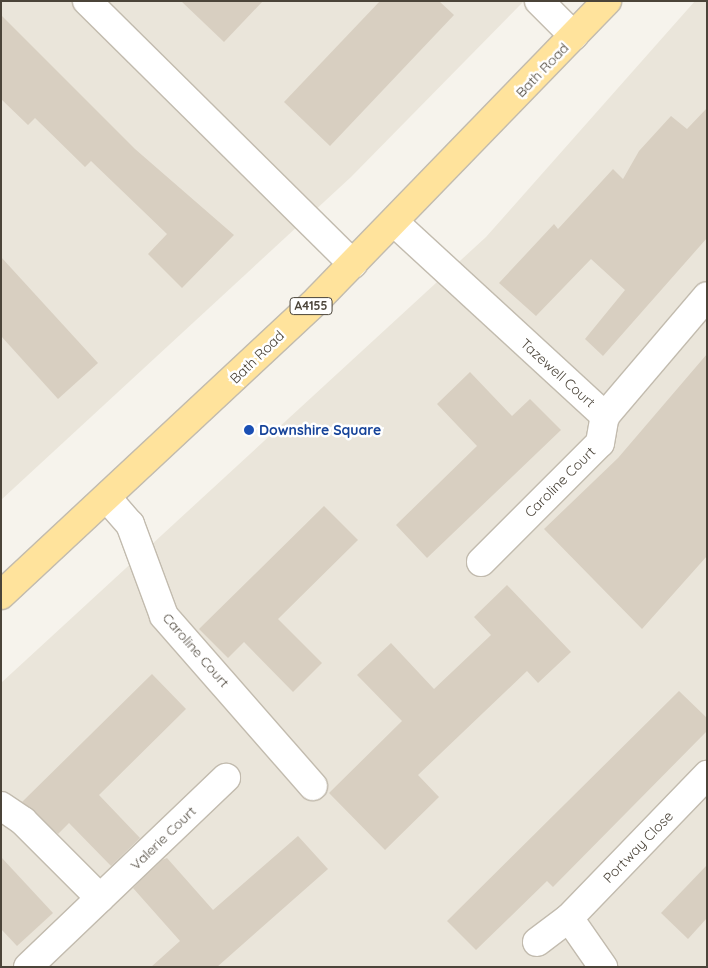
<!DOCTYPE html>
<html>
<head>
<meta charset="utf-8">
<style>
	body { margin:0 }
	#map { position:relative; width:708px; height:968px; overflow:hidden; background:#f6f3ec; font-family:Quicksand,sans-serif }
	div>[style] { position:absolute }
	.residential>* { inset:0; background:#eae5da }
	.building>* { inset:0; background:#d8cfc1 }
	.roads { filter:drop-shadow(1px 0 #c2bbae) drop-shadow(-1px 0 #c2bbae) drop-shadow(0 1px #c2bbae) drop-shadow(0 -1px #c2bbae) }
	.street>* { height:28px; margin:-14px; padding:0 14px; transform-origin:14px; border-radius:14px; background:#fff }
	.primary>* { height:28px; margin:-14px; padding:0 14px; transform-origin:14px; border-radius:14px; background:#ffe39c }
	.dots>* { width:14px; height:14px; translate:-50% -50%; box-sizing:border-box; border:2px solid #fff; border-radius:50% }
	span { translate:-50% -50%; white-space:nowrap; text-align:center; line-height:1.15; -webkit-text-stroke:5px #fff; paint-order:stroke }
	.shield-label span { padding:1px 4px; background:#fff; border:1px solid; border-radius:4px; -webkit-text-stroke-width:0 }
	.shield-label { font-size:12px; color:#4b4439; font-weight:700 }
	.street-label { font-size:14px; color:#4b4439 }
	.transit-label { font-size:14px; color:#164399; font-weight:700 }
	.left { translate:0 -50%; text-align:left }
	.frame { position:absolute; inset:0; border:2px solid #4b4439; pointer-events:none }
</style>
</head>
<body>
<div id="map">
	<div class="residential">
		<i style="clip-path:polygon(1px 1px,524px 1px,351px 177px,1px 500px)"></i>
		<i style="clip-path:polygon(695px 1px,707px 1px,707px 967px,1px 967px,1px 683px,486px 237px)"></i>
	</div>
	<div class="building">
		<i style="clip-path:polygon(181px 1px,263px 1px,224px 42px)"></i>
		<i style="clip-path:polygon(380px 1px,439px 1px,454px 15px,330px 146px,284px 102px)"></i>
		<i style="clip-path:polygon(1px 15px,135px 149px,234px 235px,182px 288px,148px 254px,167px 234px,91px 161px,85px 167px,35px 118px,28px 125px,1px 99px)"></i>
		<i style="clip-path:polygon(707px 108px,707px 238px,603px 356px,585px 339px,625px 290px,591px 259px,536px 316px,499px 283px,554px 224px,558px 229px,613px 169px,623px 179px,639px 151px,671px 116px,687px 129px)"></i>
		<i style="clip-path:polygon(1px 257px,98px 363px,58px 399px,1px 336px)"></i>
		<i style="clip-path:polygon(707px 354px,707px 556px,642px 629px,544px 529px,618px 458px)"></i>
		<i style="clip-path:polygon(470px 372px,512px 416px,530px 399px,561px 430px,427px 558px,396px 525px,477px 446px,437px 404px)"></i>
		<i style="clip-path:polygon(324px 506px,358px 540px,278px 619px,322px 663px,293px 692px,244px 642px,228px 658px,199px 629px)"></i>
		<i style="clip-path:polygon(507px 585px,571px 652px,538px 683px,527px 671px,418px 775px,439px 797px,385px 850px,329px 793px,402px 721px,357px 675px,391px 643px,434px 689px,491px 635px,474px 617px)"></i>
		<i style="clip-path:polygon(152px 674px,186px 709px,99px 795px,140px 838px,111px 866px,69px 823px,58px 834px,22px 802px)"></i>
		<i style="clip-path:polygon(679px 691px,707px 718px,707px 731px,553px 887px,547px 881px,476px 950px,447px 921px)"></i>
		<i style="clip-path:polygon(298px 836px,328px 869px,217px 967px,151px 967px,180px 941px,133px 888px,162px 860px,167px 858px,213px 910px)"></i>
		<i style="clip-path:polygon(1px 857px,53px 913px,17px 946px,1px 929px)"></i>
		<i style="clip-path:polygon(707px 865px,707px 918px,688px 939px,661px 913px)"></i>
	</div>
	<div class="roads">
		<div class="street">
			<i style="left:87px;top:1px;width:374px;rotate:44.7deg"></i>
			<i style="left:539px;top:1px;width:49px;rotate:45deg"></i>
			<i style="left:394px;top:222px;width:287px;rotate:42.6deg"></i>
			<i style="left:107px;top:498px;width:35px;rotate:49deg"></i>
			<i style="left:130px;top:524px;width:98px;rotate:69.7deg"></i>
			<i style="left:164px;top:616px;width:226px;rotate:48.8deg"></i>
			<i style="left:481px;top:562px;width:168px;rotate:-45deg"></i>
			<i style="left:600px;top:443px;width:27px;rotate:-80deg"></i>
			<i style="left:605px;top:416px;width:157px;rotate:-49.6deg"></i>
			<i style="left:1px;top:806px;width:27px;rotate:34deg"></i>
			<i style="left:23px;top:821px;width:109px;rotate:45deg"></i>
			<i style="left:569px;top:918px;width:60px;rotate:55.2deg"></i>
			<i style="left:537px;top:942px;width:40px;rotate:-37deg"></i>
			<i style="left:569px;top:918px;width:199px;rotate:-46deg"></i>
			<i style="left:28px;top:967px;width:274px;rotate:-43.7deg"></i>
		</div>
		<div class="primary">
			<i style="left:1px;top:595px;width:435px;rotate:-43deg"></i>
			<i style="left:319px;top:298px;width:414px;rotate:-45.9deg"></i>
		</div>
	</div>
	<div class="dots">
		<i style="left:249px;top:430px;background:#1a4fb4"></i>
	</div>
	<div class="shield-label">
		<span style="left:311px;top:306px">A4155</span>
	</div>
	<div class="street-label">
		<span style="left:542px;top:70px;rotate:-46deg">Bath Road</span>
		<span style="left:257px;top:357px;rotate:-44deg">Bath Road</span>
		<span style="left:558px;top:373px;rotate:42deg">Tazewell Court</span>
		<span style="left:560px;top:482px;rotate:-45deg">Caroline Court</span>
		<span style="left:196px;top:650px;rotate:49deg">Caroline Court</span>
		<span style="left:163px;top:838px;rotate:-44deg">Valerie Court</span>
		<span style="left:638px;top:847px;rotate:-46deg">Portway Close</span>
	</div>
	<div class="transit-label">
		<span class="left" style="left:259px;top:430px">Downshire Square</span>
	</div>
	<div class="frame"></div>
</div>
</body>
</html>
